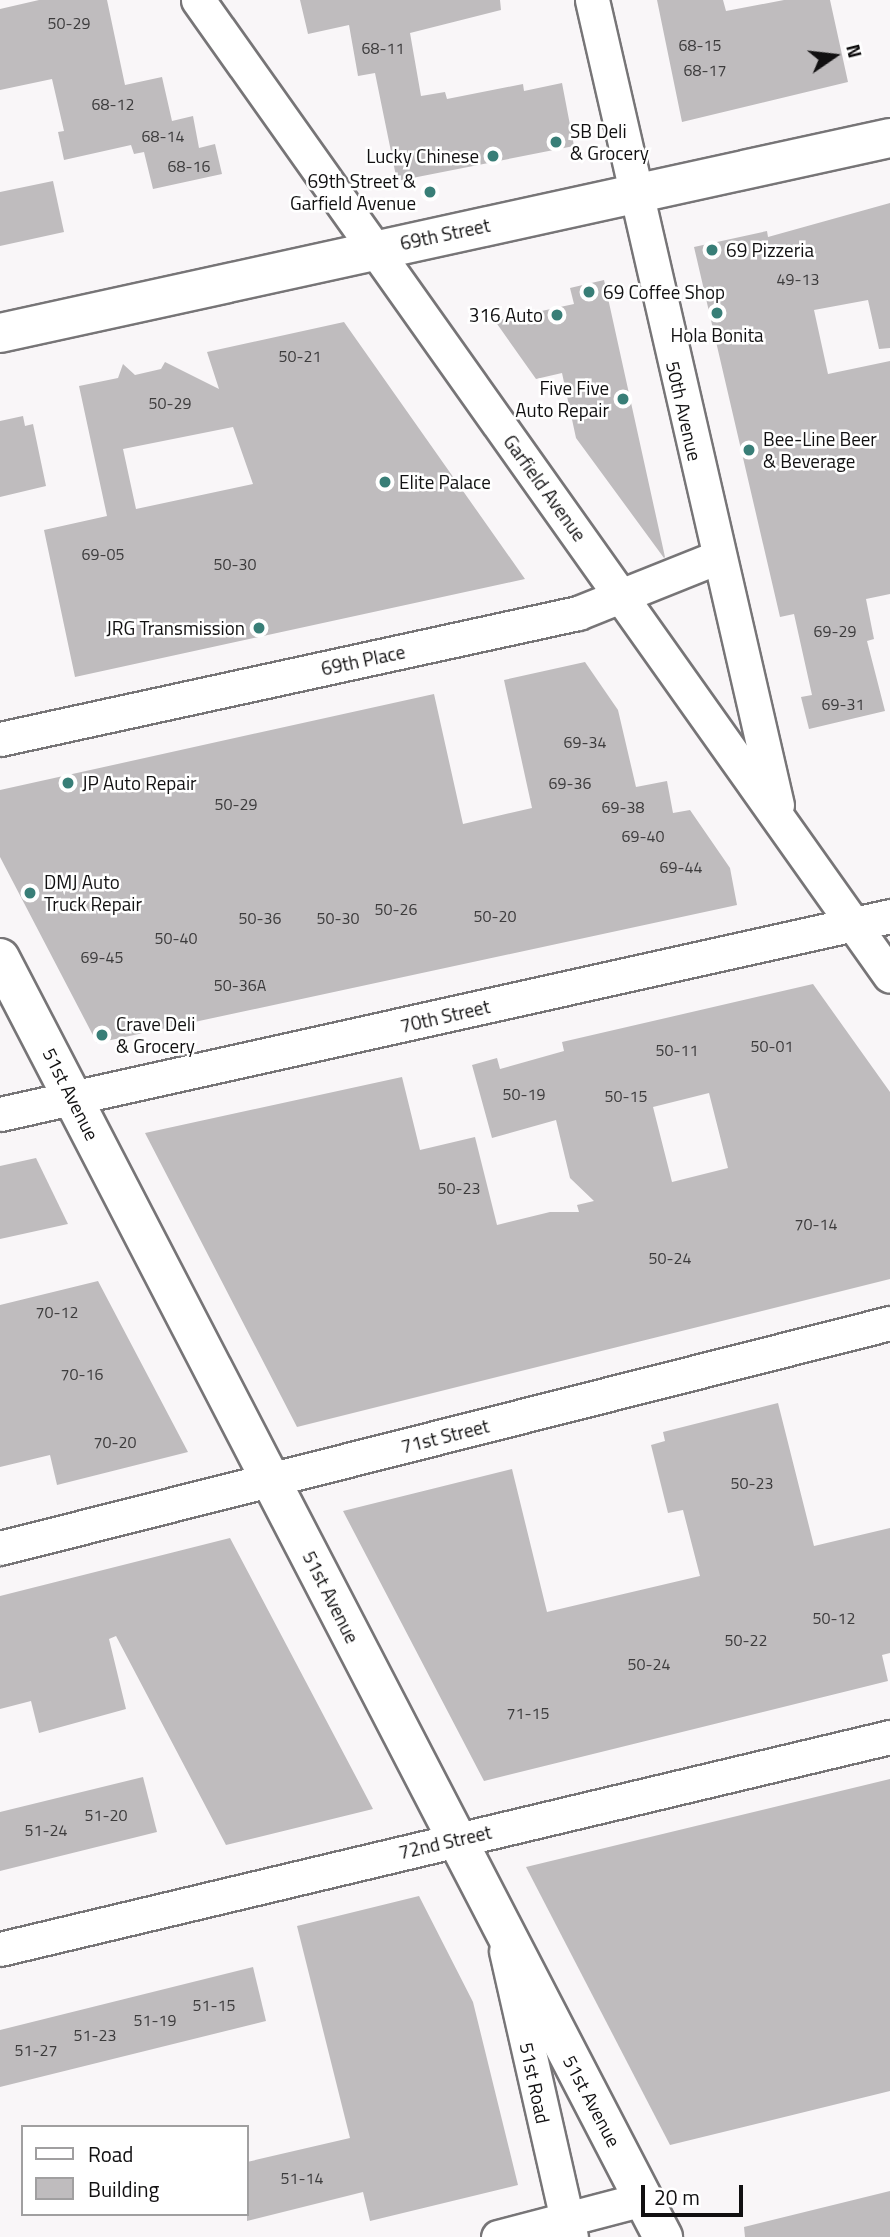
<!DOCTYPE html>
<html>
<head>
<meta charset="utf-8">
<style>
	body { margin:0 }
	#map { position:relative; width:890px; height:2237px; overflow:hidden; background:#f9f6f8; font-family:"Titillium Web",sans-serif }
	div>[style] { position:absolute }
	.building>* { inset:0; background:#bfbcbe }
	.roads { filter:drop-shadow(2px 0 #777577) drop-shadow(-2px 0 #777577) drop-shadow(0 2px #777577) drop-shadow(0 -2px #777577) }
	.minor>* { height:33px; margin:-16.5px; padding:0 16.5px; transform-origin:16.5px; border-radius:16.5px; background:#fff }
	.tertiary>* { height:38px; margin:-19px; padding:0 19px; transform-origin:19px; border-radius:19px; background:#fff }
	.dots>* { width:19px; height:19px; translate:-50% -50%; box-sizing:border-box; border:4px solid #fff; border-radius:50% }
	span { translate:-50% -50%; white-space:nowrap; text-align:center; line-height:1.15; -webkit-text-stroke:5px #fff; paint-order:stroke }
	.number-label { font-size:16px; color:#3c3b3c }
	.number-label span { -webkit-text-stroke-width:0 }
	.poi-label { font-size:19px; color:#111011 }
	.left { translate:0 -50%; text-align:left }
	.right { translate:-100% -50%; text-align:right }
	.street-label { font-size:19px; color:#111011 }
	.legend { position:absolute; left:21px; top:2125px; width:228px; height:91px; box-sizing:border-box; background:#fff; border:2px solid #a09fa0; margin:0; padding:9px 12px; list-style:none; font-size:21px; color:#111011 }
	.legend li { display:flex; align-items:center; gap:14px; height:35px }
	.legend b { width:35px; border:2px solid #a09fa0 }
	.north { position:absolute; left:799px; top:21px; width:70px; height:70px; -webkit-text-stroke:5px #fff; paint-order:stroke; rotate:76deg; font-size:19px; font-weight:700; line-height:28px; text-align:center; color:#111011 }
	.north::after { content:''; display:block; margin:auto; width:24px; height:32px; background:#111011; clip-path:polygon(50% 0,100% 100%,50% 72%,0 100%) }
	.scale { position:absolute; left:641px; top:2185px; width:102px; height:32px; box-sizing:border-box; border:4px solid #111011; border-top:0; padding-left:9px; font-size:21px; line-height:24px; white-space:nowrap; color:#111011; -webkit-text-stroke:5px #fff; paint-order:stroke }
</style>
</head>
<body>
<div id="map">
	<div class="building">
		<i style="clip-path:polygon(39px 0,107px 0,125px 85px,162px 77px,172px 121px,193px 116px,199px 148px,215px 144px,222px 174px,153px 189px,144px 152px,134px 154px,131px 145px,64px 160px,58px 132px,64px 131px,52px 79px,0 90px,0 9px)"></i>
		<i style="clip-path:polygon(300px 0,500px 0,501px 10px,410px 33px,421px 96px,445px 92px,447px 99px,523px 84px,524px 91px,562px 83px,574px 146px,397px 181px,375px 73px,358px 76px,349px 25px,308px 34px)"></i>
		<i style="clip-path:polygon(657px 0,723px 0,726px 11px,784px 0,830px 0,848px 82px,682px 122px)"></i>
		<i style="clip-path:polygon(53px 181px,64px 232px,0 246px,0 192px)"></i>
		<i style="clip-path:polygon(890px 203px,890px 348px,879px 349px,868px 300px,814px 310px,828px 374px,890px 361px,890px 594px,866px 599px,874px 639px,867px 641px,885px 711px,809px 729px,801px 697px,812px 695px,794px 614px,780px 617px,694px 247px,767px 231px,768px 237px)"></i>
		<i style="clip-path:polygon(604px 280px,665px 557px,664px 558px,576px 438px,562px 373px,536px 379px,495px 321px,574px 304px,570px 288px)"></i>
		<i style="clip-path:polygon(evenodd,344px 322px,525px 579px,75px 677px,44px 530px,107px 516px,79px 386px,118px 378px,123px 364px,135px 375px,161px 369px,165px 362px,219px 389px,207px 352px,344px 322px,233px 427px,253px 484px,136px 509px,123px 449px,233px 427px)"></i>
		<i style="clip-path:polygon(23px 416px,25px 426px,33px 424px,46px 486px,0 497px,0 421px)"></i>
		<i style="clip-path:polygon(585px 662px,618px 710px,636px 787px,667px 781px,673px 813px,690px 810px,730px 868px,737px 905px,97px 1043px,0 857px,0 790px,434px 694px,463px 824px,532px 808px,504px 680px)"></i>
		<i style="clip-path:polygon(evenodd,813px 984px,890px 1092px,890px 1279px,297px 1427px,145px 1133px,402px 1077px,420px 1150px,475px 1137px,497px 1225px,550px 1212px,579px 1212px,577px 1205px,594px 1201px,570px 1178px,556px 1120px,492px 1138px,472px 1065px,497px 1058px,500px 1069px,564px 1051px,562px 1042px,813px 984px,709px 1093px,728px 1168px,672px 1182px,653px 1107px,709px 1093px)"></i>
		<i style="clip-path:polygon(36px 1158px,68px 1224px,0 1239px,0 1166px)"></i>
		<i style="clip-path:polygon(98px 1281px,188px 1452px,57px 1485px,50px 1455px,0 1467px,0 1305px)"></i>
		<i style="clip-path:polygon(778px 1403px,814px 1546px,890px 1528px,890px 1653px,882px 1655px,888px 1681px,484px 1781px,343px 1511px,512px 1469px,547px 1612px,700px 1576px,683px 1510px,668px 1513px,651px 1445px,665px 1441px,663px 1432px)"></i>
		<i style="clip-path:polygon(230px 1538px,373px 1809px,226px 1845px,116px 1636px,109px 1639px,126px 1709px,39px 1733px,31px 1701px,0 1709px,0 1596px)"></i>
		<i style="clip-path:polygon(143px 1777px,157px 1832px,0 1871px,0 1812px)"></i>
		<i style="clip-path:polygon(890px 1779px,890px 2091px,670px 2145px,526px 1867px)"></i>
		<i style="clip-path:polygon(419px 1896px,473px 2002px,518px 2185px,370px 2221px,363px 2192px,247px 2221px,247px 2162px,350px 2138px,297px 1926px)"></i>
		<i style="clip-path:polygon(253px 1967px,266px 2021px,0 2087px,0 2030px)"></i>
		<i style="clip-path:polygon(890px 2191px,890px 2237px,745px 2237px,744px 2227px)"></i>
	</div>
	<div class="roads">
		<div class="minor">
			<i style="left:198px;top:0;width:1196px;rotate:54.66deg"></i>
			<i style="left:592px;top:0;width:826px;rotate:77.06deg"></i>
			<i style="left:0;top:739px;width:592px;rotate:-12.3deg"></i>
			<i style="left:578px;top:613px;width:151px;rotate:-21.8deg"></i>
			<i style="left:0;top:1114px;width:912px;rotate:-12.54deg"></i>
			<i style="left:0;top:1548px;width:918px;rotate:-14.19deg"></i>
			<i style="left:0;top:1949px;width:915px;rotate:-13.4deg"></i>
			<i style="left:506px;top:1951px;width:293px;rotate:77.2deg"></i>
			<i style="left:498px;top:2237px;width:150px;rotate:-14.7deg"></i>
		</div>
		<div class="tertiary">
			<i style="left:0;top:333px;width:911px;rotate:-12.36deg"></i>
			<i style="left:0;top:958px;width:1441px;rotate:62.6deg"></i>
		</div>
	</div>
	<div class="dots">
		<i style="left:556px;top:142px;background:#387e77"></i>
		<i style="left:493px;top:156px;background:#387e77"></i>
		<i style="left:430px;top:192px;background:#387e77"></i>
		<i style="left:712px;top:250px;background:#387e77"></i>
		<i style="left:589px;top:292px;background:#387e77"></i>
		<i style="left:717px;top:313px;background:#387e77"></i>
		<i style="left:557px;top:315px;background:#387e77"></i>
		<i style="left:623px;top:399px;background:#387e77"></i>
		<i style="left:749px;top:450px;background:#387e77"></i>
		<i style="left:385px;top:482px;background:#387e77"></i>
		<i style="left:259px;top:628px;background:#387e77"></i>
		<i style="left:68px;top:783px;background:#387e77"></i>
		<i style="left:30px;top:893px;background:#387e77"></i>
		<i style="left:102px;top:1035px;background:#387e77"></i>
	</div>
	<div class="number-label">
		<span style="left:69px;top:23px">50-29</span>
		<span style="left:700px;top:45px">68-15</span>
		<span style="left:383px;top:48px">68-11</span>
		<span style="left:705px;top:70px">68-17</span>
		<span style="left:113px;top:104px">68-12</span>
		<span style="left:163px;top:136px">68-14</span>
		<span style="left:189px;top:166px">68-16</span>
		<span style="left:798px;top:279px">49-13</span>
		<span style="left:300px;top:356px">50-21</span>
		<span style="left:170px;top:403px">50-29</span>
		<span style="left:103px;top:554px">69-05</span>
		<span style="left:235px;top:564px">50-30</span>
		<span style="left:835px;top:631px">69-29</span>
		<span style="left:843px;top:704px">69-31</span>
		<span style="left:585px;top:742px">69-34</span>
		<span style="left:570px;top:783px">69-36</span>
		<span style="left:236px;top:804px">50-29</span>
		<span style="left:623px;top:807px">69-38</span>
		<span style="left:643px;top:836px">69-40</span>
		<span style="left:681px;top:867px">69-44</span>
		<span style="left:396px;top:909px">50-26</span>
		<span style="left:495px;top:916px">50-20</span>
		<span style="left:260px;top:918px">50-36</span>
		<span style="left:338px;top:918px">50-30</span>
		<span style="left:176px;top:938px">50-40</span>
		<span style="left:102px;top:957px">69-45</span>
		<span style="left:240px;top:985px">50-36A</span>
		<span style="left:772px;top:1046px">50-01</span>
		<span style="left:677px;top:1050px">50-11</span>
		<span style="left:524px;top:1094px">50-19</span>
		<span style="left:626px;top:1096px">50-15</span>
		<span style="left:459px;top:1188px">50-23</span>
		<span style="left:816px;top:1224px">70-14</span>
		<span style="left:670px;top:1258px">50-24</span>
		<span style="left:57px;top:1312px">70-12</span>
		<span style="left:82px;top:1374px">70-16</span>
		<span style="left:115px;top:1442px">70-20</span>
		<span style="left:752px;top:1483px">50-23</span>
		<span style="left:834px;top:1618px">50-12</span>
		<span style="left:746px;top:1640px">50-22</span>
		<span style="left:649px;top:1664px">50-24</span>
		<span style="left:528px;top:1713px">71-15</span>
		<span style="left:106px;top:1815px">51-20</span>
		<span style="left:46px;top:1830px">51-24</span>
		<span style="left:214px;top:2005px">51-15</span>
		<span style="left:155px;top:2020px">51-19</span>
		<span style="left:95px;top:2035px">51-23</span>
		<span style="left:36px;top:2050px">51-27</span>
		<span style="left:302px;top:2178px">51-14</span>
	</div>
	<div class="poi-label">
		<span class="left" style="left:570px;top:142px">SB Deli<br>&amp; Grocery</span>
		<span class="right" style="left:479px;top:156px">Lucky Chinese</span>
		<span class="right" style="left:416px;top:192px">69th Street &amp;<br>Garfield Avenue</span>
		<span class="left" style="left:726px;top:250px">69 Pizzeria</span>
		<span class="left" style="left:603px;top:292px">69 Coffee Shop</span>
		<span class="right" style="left:543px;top:315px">316 Auto</span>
		<span style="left:717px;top:335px">Hola Bonita</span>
		<span class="right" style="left:609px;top:399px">Five Five<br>Auto Repair</span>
		<span class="left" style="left:763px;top:450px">Bee-Line Beer<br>&amp; Beverage</span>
		<span class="left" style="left:399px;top:482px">Elite Palace</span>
		<span class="right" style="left:245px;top:628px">JRG Transmission</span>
		<span class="left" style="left:82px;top:783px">JP Auto Repair</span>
		<span class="left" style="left:44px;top:893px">DMJ Auto<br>Truck Repair</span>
		<span class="left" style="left:116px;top:1035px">Crave Deli<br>&amp; Grocery</span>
	</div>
	<div class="street-label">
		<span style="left:445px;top:234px;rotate:-12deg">69th Street</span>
		<span style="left:684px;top:411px;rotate:77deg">50th Avenue</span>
		<span style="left:545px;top:488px;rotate:54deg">Garfield Avenue</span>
		<span style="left:363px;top:660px;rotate:-12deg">69th Place</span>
		<span style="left:445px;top:1016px;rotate:-13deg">70th Street</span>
		<span style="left:71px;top:1094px;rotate:63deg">51st Avenue</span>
		<span style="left:445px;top:1436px;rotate:-14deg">71st Street</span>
		<span style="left:331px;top:1597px;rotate:63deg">51st Avenue</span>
		<span style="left:445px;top:1842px;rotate:-13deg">72nd Street</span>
		<span style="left:535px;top:2083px;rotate:78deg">51st Road</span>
		<span style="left:592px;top:2101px;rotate:62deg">51st Avenue</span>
	</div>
	<ul class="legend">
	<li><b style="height:9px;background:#fff"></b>Road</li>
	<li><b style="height:19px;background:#bfbcbe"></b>Building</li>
	</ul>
	<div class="north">N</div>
	<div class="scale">20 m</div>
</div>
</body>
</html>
